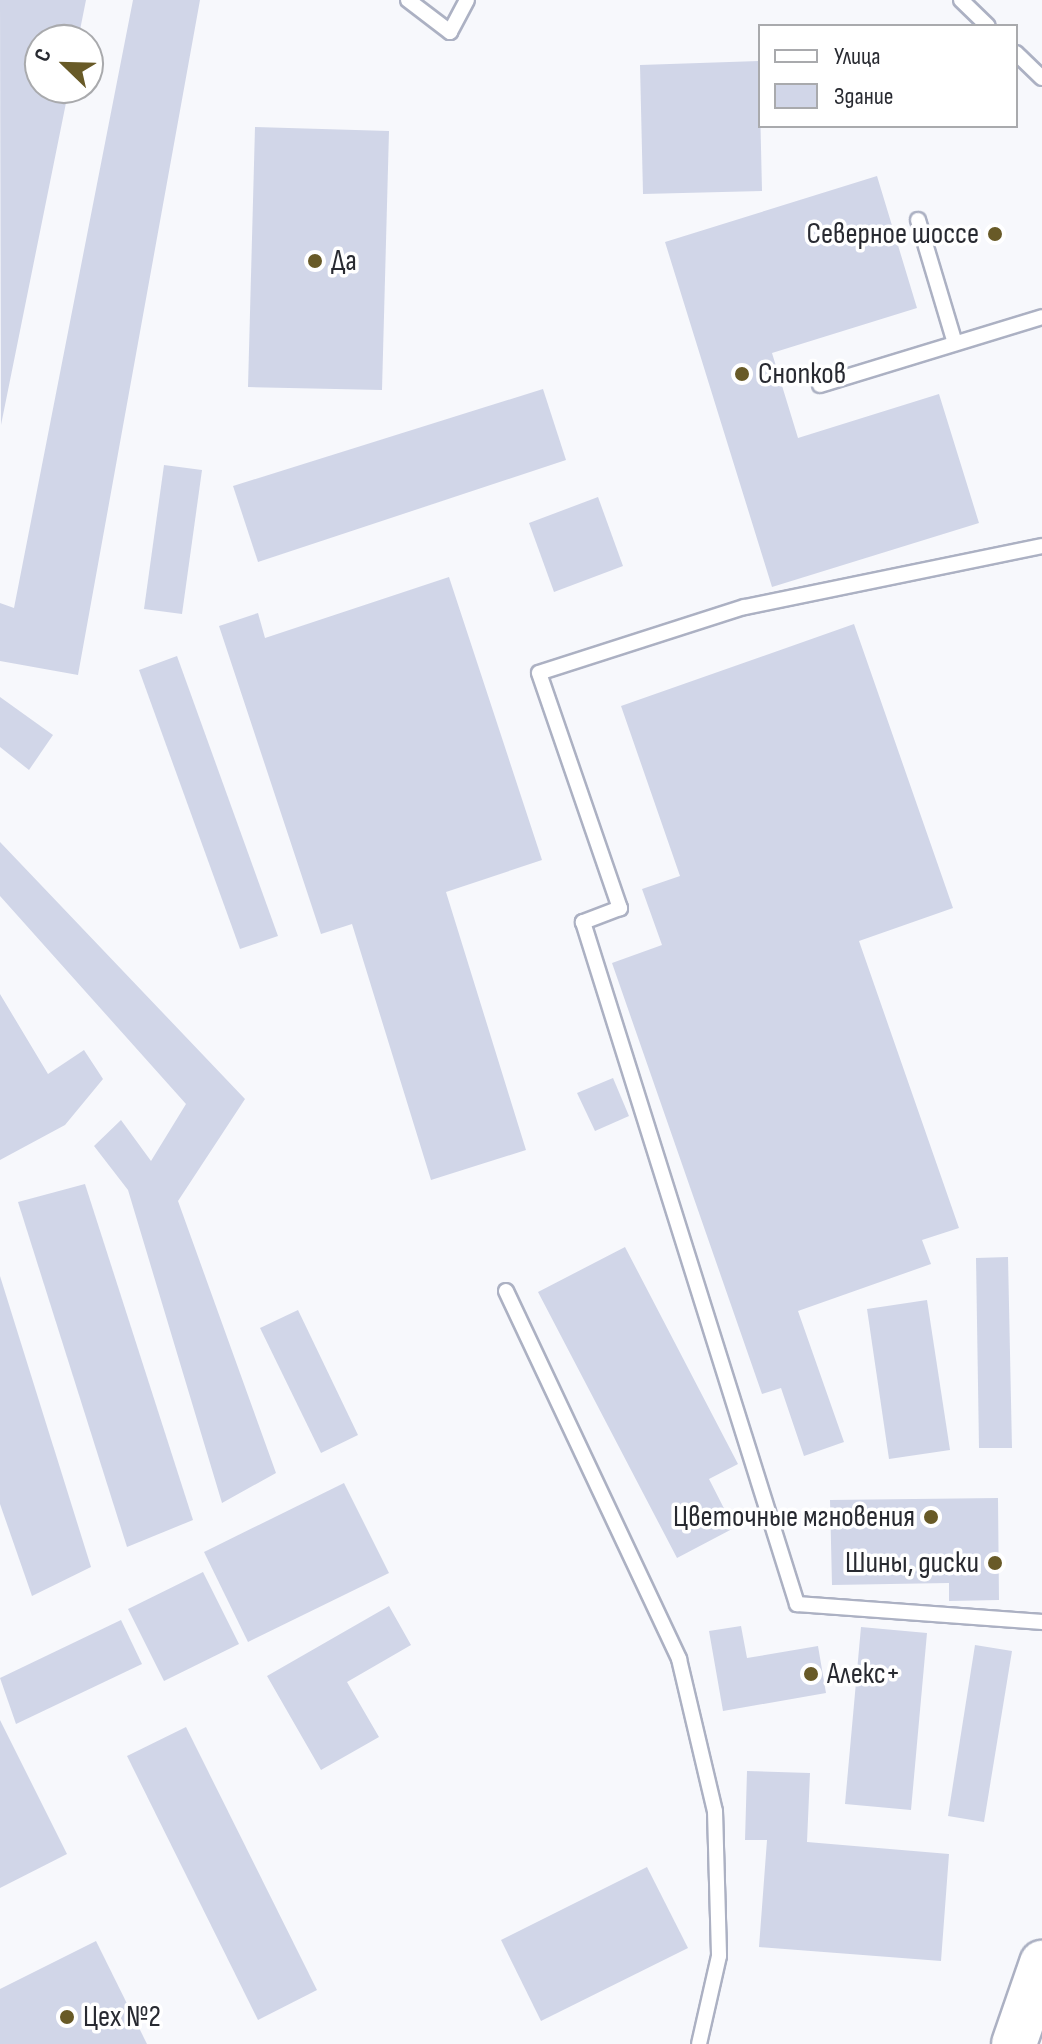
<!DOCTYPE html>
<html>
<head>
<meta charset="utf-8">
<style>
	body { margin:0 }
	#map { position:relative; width:1042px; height:2044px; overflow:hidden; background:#f7f8fc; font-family:"Sofia Sans Condensed",sans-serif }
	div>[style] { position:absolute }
	.building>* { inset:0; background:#d1d6e8 }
	.roads { filter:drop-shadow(2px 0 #acb1c3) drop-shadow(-2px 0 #acb1c3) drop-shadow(0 2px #acb1c3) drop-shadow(0 -2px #acb1c3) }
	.lane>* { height:14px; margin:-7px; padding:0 7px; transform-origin:7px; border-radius:7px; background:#fff }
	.primary>* { height:44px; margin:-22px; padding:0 22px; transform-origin:22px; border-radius:22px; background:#fff }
	.dots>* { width:22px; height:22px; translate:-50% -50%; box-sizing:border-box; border:4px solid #fff; border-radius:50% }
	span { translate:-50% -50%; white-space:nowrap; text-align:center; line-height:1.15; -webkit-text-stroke:7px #fff; paint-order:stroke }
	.poi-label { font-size:30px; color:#282a31 }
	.right { translate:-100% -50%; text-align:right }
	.left { translate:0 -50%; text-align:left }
	.legend { position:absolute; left:758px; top:24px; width:260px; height:104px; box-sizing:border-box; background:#fff; border:2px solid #a9aaad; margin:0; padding:10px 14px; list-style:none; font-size:24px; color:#282a31 }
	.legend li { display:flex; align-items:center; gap:16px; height:40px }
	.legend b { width:40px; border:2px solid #a9aaad }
	.north { position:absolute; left:24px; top:24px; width:80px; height:80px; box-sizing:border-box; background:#fff; border:2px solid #a9aaad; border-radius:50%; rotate:293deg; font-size:22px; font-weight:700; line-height:32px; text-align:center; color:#282a31 }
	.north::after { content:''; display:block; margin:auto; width:28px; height:36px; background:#685a27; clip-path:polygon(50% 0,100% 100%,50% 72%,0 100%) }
</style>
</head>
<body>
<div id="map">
	<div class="building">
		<i style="clip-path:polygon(0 0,86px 0,78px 40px,40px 40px,40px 88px,69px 88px,1px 425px)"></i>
		<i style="clip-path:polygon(133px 0,200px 0,78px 675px,0 661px,0 603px,14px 608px)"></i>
		<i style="clip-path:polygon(759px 61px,762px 191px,643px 194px,640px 65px)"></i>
		<i style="clip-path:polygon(255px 127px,389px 131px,382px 390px,248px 387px)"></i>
		<i style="clip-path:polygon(877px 176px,917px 308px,772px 353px,798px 438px,939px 394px,979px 523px,772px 587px,665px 242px)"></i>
		<i style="clip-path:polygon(543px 389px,566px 460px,258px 562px,233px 486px)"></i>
		<i style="clip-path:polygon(164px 465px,202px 470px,182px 614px,144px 609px)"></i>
		<i style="clip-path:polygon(598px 497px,623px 566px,554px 592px,529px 523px)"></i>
		<i style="clip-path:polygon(449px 577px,542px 860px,446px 892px,526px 1150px,431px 1180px,352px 924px,321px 934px,219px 626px,258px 613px,265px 638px)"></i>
		<i style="clip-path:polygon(854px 624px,953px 908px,859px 941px,959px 1228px,922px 1240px,931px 1264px,798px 1311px,844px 1442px,804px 1456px,781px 1388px,762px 1394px,612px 963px,662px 945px,642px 889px,680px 876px,621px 706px)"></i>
		<i style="clip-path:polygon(177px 656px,278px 936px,240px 949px,139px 670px)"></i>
		<i style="clip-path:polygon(0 697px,53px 735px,29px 770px,0 747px)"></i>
		<i style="clip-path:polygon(0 842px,245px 1099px,178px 1201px,276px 1473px,222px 1503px,128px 1190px,94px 1146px,121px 1120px,151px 1161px,186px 1104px,0 896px)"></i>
		<i style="clip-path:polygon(0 994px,48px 1074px,84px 1050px,103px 1079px,65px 1125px,0 1160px)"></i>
		<i style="clip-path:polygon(613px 1078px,629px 1116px,595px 1131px,577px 1093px)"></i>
		<i style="clip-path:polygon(85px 1184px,193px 1520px,127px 1547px,18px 1202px)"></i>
		<i style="clip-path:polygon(625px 1247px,738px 1464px,709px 1479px,734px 1528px,677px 1558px,538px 1292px)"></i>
		<i style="clip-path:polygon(1008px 1257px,1012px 1448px,979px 1448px,976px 1258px)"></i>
		<i style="clip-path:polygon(0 1276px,91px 1567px,32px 1596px,0 1504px)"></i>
		<i style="clip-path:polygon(927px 1300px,950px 1450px,889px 1459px,867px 1309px)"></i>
		<i style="clip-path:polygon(298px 1310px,358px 1435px,321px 1453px,260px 1328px)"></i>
		<i style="clip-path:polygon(344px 1483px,389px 1573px,248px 1642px,204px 1552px)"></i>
		<i style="clip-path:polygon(998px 1498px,999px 1600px,949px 1601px,949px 1583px,832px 1585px,830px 1500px)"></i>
		<i style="clip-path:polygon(203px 1572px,239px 1644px,164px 1681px,128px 1609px)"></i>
		<i style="clip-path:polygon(389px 1606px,411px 1645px,347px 1682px,379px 1737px,321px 1770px,267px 1676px)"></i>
		<i style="clip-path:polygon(121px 1620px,142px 1664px,16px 1724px,0 1678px)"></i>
		<i style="clip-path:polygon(741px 1626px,747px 1658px,818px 1646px,826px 1693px,723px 1711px,709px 1631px)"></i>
		<i style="clip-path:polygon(861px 1627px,927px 1633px,911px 1810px,845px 1804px)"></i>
		<i style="clip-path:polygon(975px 1645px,1012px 1651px,984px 1822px,948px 1816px)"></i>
		<i style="clip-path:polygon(0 1720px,67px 1854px,0 1888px)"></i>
		<i style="clip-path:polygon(186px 1727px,317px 1990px,258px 2020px,127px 1756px)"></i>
		<i style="clip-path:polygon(747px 1771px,810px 1773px,807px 1842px,949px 1854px,941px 1961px,759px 1947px,767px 1840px,745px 1840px)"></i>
		<i style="clip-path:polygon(647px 1867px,688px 1948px,541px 2021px,501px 1940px)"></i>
		<i style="clip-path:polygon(96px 1941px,147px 2044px,0 2044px,0 1989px)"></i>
	</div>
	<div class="roads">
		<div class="lane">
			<i style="left:408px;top:0;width:53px;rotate:37.3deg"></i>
			<i style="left:450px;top:32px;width:36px;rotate:-62deg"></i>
			<i style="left:961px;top:0;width:37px;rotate:44deg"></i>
			<i style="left:1016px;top:53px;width:36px;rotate:44deg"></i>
			<i style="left:918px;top:220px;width:128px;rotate:73.3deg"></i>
			<i style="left:820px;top:385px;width:232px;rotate:-17deg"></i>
			<i style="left:1042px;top:546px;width:304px;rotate:168.4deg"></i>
			<i style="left:744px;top:607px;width:215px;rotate:162.2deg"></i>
			<i style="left:539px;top:673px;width:249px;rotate:71deg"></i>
			<i style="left:620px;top:908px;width:40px;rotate:159deg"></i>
			<i style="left:583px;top:922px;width:715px;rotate:72.58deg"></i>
			<i style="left:797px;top:1604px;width:246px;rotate:4.2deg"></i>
			<i style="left:506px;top:1291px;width:407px;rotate:64.8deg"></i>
			<i style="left:679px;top:1659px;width:156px;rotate:76.7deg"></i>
			<i style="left:715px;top:1811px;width:145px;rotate:88.4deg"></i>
			<i style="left:719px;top:1956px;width:90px;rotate:102.8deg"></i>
		</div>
		<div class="primary">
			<i style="left:1014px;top:2044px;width:86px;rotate:-70.9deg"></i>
		</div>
	</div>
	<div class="dots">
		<i style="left:995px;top:234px;background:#685a27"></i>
		<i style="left:315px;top:261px;background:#685a27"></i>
		<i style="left:742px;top:374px;background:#685a27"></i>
		<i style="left:931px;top:1517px;background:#685a27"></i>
		<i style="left:995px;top:1563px;background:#685a27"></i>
		<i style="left:811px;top:1674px;background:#685a27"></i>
		<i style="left:67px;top:2017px;background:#685a27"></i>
	</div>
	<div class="poi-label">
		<span class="right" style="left:979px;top:234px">Северное шоссе</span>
		<span class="left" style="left:331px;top:261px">Да</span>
		<span class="left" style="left:758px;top:374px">Снопков</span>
		<span class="right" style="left:915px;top:1517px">Цветочные мгновения</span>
		<span class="right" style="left:979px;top:1563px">Шины, диски</span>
		<span class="left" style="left:827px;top:1674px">Алекс+</span>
		<span class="left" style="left:83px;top:2017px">Цех №2</span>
	</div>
	<ul class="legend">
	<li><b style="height:10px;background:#fff"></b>Улица</li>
	<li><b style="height:22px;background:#d1d6e8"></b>Здание</li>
	</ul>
	<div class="north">С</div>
</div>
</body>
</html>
